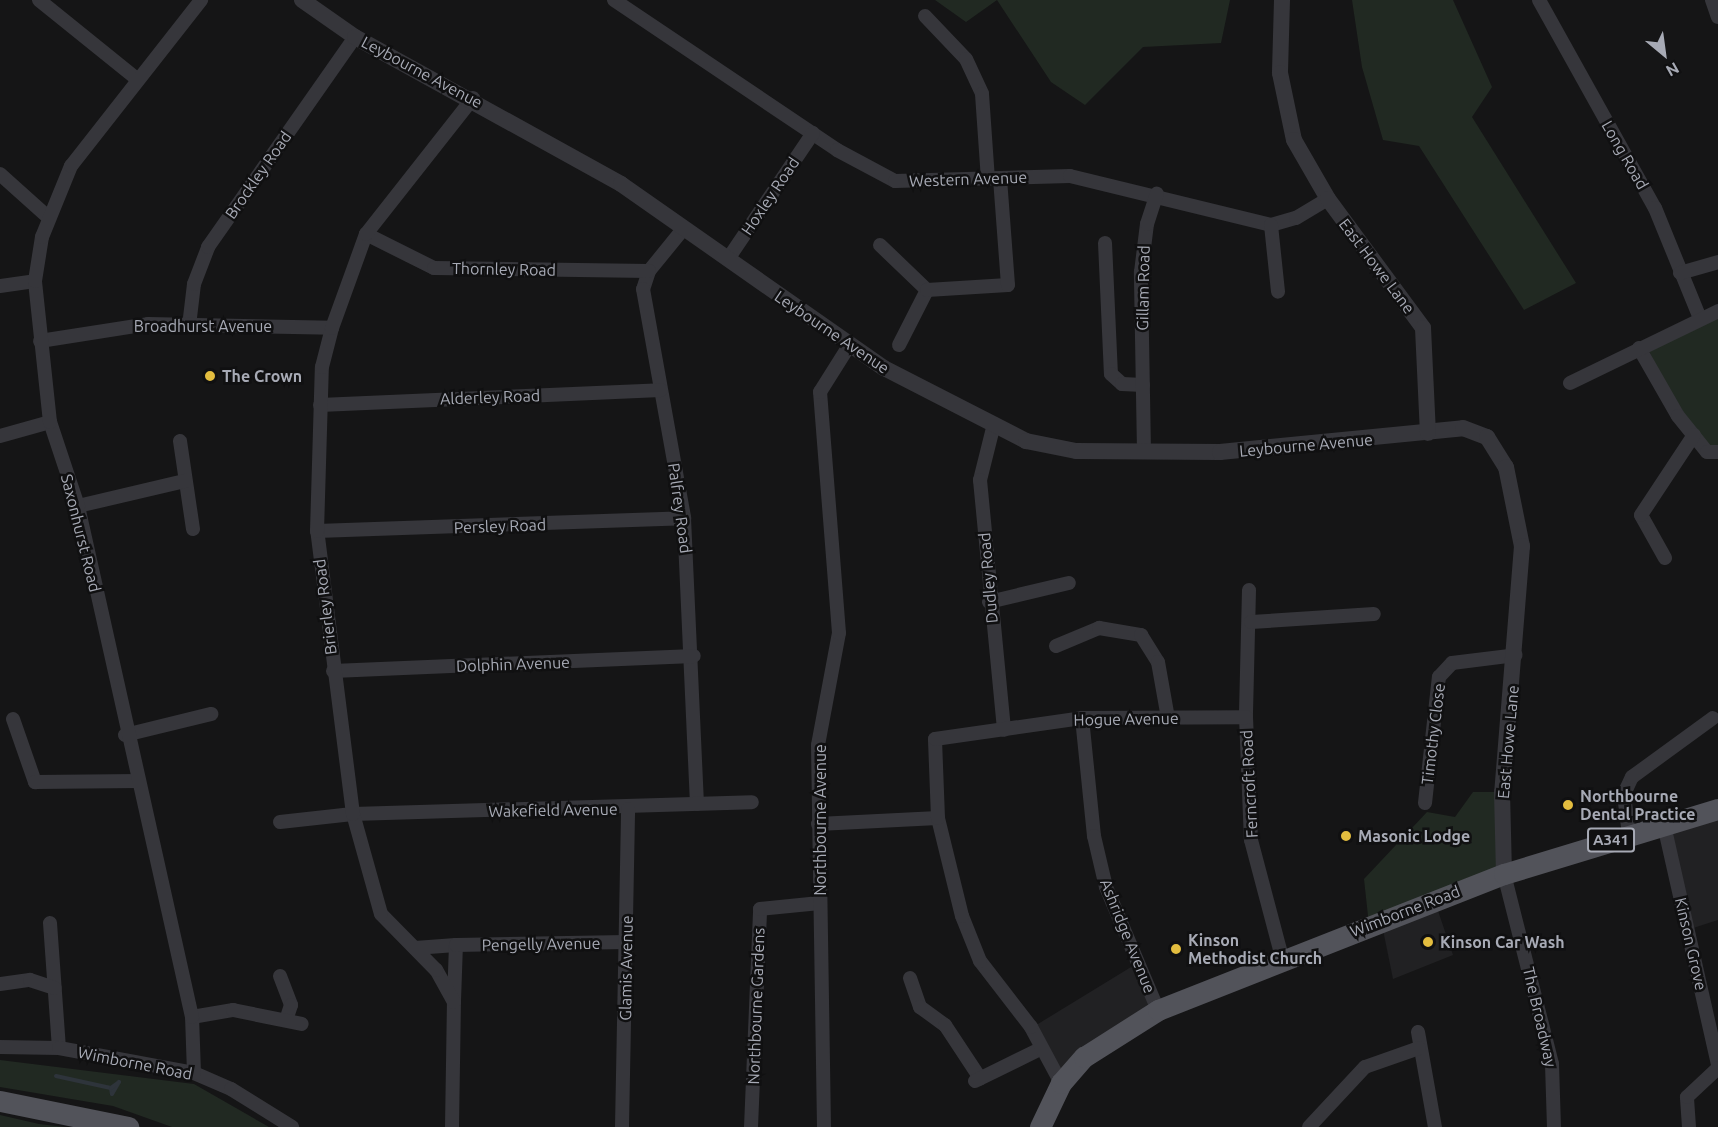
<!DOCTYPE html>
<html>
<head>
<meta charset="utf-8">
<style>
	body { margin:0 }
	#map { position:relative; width:1718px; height:1127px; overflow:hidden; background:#151516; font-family:Ubuntu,sans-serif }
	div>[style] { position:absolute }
	.built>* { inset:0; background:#212123 }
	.green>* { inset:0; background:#212922 }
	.stream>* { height:4px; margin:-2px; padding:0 2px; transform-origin:2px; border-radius:2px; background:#2e343b }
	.minor>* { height:14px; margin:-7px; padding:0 7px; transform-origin:7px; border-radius:7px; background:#36363b }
	.tertiary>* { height:16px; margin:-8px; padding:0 8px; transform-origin:8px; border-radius:8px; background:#36363b }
	.primary>* { height:21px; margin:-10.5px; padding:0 10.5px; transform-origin:10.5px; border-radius:10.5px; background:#52535a }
	.dots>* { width:16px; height:16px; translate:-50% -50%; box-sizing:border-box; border:3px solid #101011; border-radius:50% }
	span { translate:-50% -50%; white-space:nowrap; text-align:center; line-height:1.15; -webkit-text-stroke:5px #101011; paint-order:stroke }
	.shield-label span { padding:2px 4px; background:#101011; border:2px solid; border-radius:4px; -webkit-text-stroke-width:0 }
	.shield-label { font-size:15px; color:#a7aab5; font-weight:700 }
	.street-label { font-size:16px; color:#a7aab5 }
	.poi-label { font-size:16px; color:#a7aab5; font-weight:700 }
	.left { translate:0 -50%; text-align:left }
	.north { position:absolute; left:1634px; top:24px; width:60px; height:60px; -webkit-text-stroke:4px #101011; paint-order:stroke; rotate:151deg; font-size:16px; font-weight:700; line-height:24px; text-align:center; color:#a7aab5 }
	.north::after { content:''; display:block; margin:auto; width:21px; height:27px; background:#a7aab5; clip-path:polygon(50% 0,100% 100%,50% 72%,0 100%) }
</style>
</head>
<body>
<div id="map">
	<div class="built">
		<i style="clip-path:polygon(1718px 809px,1718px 920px,1687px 930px,1664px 825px)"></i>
		<i style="clip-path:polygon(1434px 899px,1453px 955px,1393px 979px,1381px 920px)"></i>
		<i style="clip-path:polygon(1136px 964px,1157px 1010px,1061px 1080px,1033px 1027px)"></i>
	</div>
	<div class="green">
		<i style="clip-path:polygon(935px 0,1230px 0,1221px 43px,1143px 47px,1085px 105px,1051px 82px,997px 0,966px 22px)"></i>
		<i style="clip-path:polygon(1352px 0,1453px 0,1492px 87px,1472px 117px,1576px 283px,1524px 310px,1419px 146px,1383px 140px,1362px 67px)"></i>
		<i style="clip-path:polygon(1718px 317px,1718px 448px,1708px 447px,1665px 386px,1649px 351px)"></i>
		<i style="clip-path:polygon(1473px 792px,1502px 792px,1504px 874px,1369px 925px,1364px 879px,1427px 812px,1455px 817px)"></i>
		<i style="clip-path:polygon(0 1060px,194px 1084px,269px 1127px,172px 1127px,113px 1106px,0 1087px)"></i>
		<i style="clip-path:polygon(0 1115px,39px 1124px,65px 1127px,0 1127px)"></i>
	</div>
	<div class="stream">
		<i style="left:56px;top:1076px;width:56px;rotate:12.3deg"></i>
		<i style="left:111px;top:1088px;width:6px;rotate:81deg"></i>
		<i style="left:112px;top:1094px;width:14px;rotate:-60deg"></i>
		<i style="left:119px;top:1082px;width:9px;rotate:144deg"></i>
	</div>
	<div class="minor">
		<i style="left:39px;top:0;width:126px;rotate:38.9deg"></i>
		<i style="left:614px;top:0;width:269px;rotate:33.9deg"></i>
		<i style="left:837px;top:150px;width:66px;rotate:28.1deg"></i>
		<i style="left:895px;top:181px;width:175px;rotate:-1.6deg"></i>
		<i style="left:1070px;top:176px;width:207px;rotate:13.7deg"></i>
		<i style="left:1271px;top:225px;width:26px;rotate:-16deg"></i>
		<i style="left:1296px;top:218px;width:37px;rotate:-31deg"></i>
		<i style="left:1539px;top:0;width:238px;rotate:60.9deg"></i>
		<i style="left:1655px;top:208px;width:117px;rotate:67.8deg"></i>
		<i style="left:1712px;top:0;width:18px;rotate:71deg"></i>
		<i style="left:925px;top:16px;width:59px;rotate:46.4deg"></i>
		<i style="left:966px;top:59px;width:38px;rotate:65deg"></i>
		<i style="left:982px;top:94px;width:85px;rotate:86deg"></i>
		<i style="left:0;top:174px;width:64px;rotate:41.9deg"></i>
		<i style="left:1271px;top:225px;width:67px;rotate:84deg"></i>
		<i style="left:684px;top:228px;width:55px;rotate:129.1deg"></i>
		<i style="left:649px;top:271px;width:19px;rotate:108deg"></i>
		<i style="left:643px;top:289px;width:233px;rotate:79.8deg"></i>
		<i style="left:684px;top:518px;width:286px;rotate:87.4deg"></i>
		<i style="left:366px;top:234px;width:76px;rotate:26.6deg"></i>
		<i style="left:434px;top:268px;width:215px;rotate:0.8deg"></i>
		<i style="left:1105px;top:243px;width:131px;rotate:87.4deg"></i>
		<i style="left:1111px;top:374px;width:15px;rotate:42deg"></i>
		<i style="left:1122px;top:384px;width:21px;rotate:3deg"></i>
		<i style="left:880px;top:245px;width:65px;rotate:43.8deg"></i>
		<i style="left:728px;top:259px;width:152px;rotate:-56deg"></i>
		<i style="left:1680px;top:273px;width:40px;rotate:-16deg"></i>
		<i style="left:0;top:286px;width:35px;rotate:-8deg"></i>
		<i style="left:189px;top:326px;width:42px;rotate:-83.2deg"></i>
		<i style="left:194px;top:284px;width:40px;rotate:-69deg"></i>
		<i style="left:208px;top:247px;width:256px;rotate:-55deg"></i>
		<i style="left:40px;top:341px;width:109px;rotate:-8.9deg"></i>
		<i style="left:148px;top:324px;width:184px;rotate:1.2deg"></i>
		<i style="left:899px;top:345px;width:62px;rotate:-63deg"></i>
		<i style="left:927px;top:290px;width:81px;rotate:-3.5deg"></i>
		<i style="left:1008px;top:285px;width:107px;rotate:-94.3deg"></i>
		<i style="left:1639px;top:348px;width:78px;rotate:60.2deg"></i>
		<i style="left:1678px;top:416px;width:46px;rotate:51.1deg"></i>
		<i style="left:1707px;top:452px;width:11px"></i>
		<i style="left:1570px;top:383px;width:165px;rotate:-25.9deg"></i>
		<i style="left:320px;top:405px;width:341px;rotate:-2.5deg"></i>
		<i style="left:993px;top:428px;width:54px;rotate:104deg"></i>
		<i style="left:980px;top:480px;width:251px;rotate:84.5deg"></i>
		<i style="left:0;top:436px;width:52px;rotate:-15.6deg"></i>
		<i style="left:180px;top:441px;width:89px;rotate:81.6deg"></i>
		<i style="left:1144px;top:452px;width:180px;rotate:-91deg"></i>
		<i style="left:1141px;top:272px;width:48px;rotate:-82.9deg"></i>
		<i style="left:1147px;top:224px;width:32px;rotate:-72deg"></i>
		<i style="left:78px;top:506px;width:110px;rotate:-13.2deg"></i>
		<i style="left:317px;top:531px;width:367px;rotate:-2deg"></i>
		<i style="left:1665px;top:558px;width:49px;rotate:-119.2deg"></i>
		<i style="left:1641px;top:515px;width:96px;rotate:-56.5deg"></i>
		<i style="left:1249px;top:590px;width:127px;rotate:91.4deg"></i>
		<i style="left:1246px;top:717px;width:123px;rotate:87.7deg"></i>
		<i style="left:1251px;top:840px;width:121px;rotate:75.2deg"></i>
		<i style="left:989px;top:602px;width:82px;rotate:-13.4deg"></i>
		<i style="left:1251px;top:622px;width:123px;rotate:-3.7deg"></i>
		<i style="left:1056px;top:646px;width:47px;rotate:-22.7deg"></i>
		<i style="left:1099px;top:628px;width:43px;rotate:9.5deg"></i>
		<i style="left:1141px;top:635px;width:32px;rotate:58deg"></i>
		<i style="left:1158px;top:662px;width:57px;rotate:79.9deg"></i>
		<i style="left:333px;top:671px;width:361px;rotate:-2.4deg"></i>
		<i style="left:1082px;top:718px;width:119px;rotate:84.2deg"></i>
		<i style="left:1094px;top:836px;width:52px;rotate:76.8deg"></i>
		<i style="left:1106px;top:887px;width:134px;rotate:67.1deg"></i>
		<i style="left:13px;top:719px;width:67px;rotate:70.8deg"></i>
		<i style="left:35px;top:782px;width:104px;rotate:-0.6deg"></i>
		<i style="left:125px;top:735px;width:89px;rotate:-13.7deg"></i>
		<i style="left:1425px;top:803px;width:127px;rotate:-83.7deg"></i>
		<i style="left:1439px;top:677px;width:19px;rotate:-47deg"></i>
		<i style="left:1452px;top:663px;width:64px;rotate:-7.1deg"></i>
		<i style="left:280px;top:822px;width:73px;rotate:-6.3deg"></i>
		<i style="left:353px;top:814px;width:399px;rotate:-1.7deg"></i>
		<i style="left:818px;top:824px;width:120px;rotate:-2.9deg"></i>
		<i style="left:1664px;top:825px;width:245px;rotate:77.3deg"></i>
		<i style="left:1629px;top:835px;width:41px;rotate:-97deg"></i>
		<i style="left:1624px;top:794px;width:19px;rotate:-65deg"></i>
		<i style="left:1632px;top:777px;width:100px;rotate:-36.1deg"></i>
		<i style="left:1504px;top:874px;width:196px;rotate:75.8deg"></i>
		<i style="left:1552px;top:1064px;width:63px;rotate:88.2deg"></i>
		<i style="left:50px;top:923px;width:125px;rotate:85.9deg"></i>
		<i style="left:415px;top:948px;width:41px;rotate:-4.2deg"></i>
		<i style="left:280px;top:976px;width:31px;rotate:69deg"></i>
		<i style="left:291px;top:1005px;width:16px;rotate:108deg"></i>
		<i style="left:910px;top:978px;width:31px;rotate:71deg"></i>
		<i style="left:920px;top:1007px;width:31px;rotate:36deg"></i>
		<i style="left:945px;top:1025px;width:64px;rotate:56.6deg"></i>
		<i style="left:0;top:984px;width:30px;rotate:-8deg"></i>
		<i style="left:30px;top:980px;width:26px;rotate:18deg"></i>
		<i style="left:454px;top:1001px;width:56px;rotate:-88deg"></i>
		<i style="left:456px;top:945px;width:170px;rotate:-1deg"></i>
		<i style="left:192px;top:1017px;width:42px;rotate:-9.7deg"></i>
		<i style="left:233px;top:1010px;width:70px;rotate:11.5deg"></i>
		<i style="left:1418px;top:1032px;width:97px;rotate:79.9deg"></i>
		<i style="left:0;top:1047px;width:59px;rotate:1deg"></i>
		<i style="left:59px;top:1048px;width:137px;rotate:10.5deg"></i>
		<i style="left:194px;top:1073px;width:40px;rotate:23.4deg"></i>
		<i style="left:231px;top:1089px;width:72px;rotate:31.9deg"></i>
		<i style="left:194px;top:1073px;width:56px;rotate:-92deg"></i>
		<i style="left:192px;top:1017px;width:524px;rotate:-102.58deg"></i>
		<i style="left:78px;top:506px;width:89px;rotate:-108.4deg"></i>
		<i style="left:50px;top:422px;width:142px;rotate:-96.1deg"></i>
		<i style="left:35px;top:281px;width:45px;rotate:-81deg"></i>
		<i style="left:42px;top:237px;width:77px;rotate:-67.8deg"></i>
		<i style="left:71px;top:166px;width:211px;rotate:-51.9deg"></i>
		<i style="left:975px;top:1081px;width:72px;rotate:-26.2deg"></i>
		<i style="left:1061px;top:1083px;width:64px;rotate:-118.2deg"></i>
		<i style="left:1031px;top:1027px;width:83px;rotate:-127.7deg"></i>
		<i style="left:980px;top:961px;width:48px;rotate:-111.8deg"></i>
		<i style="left:962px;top:916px;width:101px;rotate:-103.8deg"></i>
		<i style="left:938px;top:818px;width:79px;rotate:-92.2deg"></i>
		<i style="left:935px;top:739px;width:148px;rotate:-8.1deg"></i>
		<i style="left:1082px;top:718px;width:164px;rotate:-0.3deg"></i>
		<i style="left:452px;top:1127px;width:125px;rotate:-89.1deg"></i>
		<i style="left:454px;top:1002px;width:37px;rotate:-119deg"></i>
		<i style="left:436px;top:970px;width:78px;rotate:-134.5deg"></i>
		<i style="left:381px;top:914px;width:104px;rotate:-105.6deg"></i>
		<i style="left:353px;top:814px;width:285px;rotate:-97.2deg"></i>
		<i style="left:317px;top:531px;width:164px;rotate:-88.3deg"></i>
		<i style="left:322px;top:367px;width:40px;rotate:-75.6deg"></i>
		<i style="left:332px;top:328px;width:100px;rotate:-70.1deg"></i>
		<i style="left:366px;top:234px;width:173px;rotate:-51.8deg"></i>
		<i style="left:622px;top:1127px;width:318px;rotate:-88.9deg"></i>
		<i style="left:751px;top:1127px;width:218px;rotate:-87.6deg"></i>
		<i style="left:760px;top:909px;width:60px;rotate:-5.7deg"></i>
		<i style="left:824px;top:1127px;width:382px;rotate:-90.9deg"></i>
		<i style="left:818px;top:745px;width:114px;rotate:-79.4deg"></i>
		<i style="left:839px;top:633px;width:242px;rotate:-94.5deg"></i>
		<i style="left:820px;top:392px;width:54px;rotate:-57.8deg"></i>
		<i style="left:1309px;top:1127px;width:82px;rotate:-47deg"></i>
		<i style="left:1365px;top:1067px;width:57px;rotate:-19.4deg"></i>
		<i style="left:1689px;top:1127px;width:30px;rotate:-94deg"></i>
		<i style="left:1687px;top:1097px;width:42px;rotate:-43.1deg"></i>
	</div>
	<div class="tertiary">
		<i style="left:302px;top:0;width:65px;rotate:34.9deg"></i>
		<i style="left:355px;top:37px;width:304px;rotate:28.9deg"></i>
		<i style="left:621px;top:184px;width:321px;rotate:35deg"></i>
		<i style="left:884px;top:368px;width:160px;rotate:27.2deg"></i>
		<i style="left:1026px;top:441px;width:51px;rotate:11.3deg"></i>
		<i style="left:1076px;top:451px;width:144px;rotate:0.4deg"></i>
		<i style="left:1220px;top:452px;width:244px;rotate:-5.6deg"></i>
		<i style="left:1463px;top:428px;width:26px;rotate:21deg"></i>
		<i style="left:1487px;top:437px;width:36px;rotate:58deg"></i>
		<i style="left:1506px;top:467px;width:81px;rotate:78.6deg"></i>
		<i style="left:1522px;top:546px;width:247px;rotate:94.6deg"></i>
		<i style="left:1502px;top:792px;width:82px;rotate:88.6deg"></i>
		<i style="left:1282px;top:0;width:73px;rotate:91.6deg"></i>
		<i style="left:1280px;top:73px;width:68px;rotate:78.2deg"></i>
		<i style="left:1294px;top:140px;width:68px;rotate:60deg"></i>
		<i style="left:1328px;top:199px;width:160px;rotate:53.6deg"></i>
		<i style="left:1423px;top:328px;width:105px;rotate:87.3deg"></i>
	</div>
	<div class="primary">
		<i style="left:0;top:1101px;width:131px;rotate:11.5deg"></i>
		<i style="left:1040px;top:1127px;width:49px;rotate:-64.5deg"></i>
		<i style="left:1061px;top:1083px;width:35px;rotate:-49deg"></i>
		<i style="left:1084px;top:1057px;width:88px;rotate:-32.4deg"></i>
		<i style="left:1158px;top:1010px;width:372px;rotate:-21.5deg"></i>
		<i style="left:1504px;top:874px;width:224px;rotate:-16.9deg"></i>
	</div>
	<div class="dots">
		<i style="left:210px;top:376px;background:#e3bd3f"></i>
		<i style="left:1568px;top:805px;background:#e3bd3f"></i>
		<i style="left:1346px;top:836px;background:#e3bd3f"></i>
		<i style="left:1428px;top:942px;background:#e3bd3f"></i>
		<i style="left:1176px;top:949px;background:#e3bd3f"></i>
	</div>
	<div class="shield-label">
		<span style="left:1611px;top:840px">A341</span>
	</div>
	<div class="street-label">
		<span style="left:422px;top:72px;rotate:28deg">Leybourne Avenue</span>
		<span style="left:1625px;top:155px;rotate:60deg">Long Road</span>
		<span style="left:258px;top:175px;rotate:-55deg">Brockley Road</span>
		<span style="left:968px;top:179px;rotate:-2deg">Western Avenue</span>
		<span style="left:770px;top:196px;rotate:-56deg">Hoxley Road</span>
		<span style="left:1377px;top:266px;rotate:53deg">East Howe Lane</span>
		<span style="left:504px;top:269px;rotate:1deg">Thornley Road</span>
		<span style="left:1143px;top:288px;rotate:-89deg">Gillam Road</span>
		<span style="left:203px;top:326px">Broadhurst Avenue</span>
		<span style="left:832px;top:332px;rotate:34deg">Leybourne Avenue</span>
		<span style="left:490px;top:397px;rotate:-2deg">Alderley Road</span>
		<span style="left:1306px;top:445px;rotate:-5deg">Leybourne Avenue</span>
		<span style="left:680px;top:508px;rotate:82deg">Palfrey Road</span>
		<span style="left:500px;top:526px;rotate:-2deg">Persley Road</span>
		<span style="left:81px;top:533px;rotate:76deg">Saxonhurst Road</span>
		<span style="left:988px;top:578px;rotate:-95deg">Dudley Road</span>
		<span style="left:325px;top:607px;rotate:-97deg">Brierley Road</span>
		<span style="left:513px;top:664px;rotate:-2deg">Dolphin Avenue</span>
		<span style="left:1126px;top:719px;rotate:-1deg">Hogue Avenue</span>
		<span style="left:1433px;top:734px;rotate:-83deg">Timothy Close</span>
		<span style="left:1508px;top:742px;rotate:-85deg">East Howe Lane</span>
		<span style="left:1249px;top:784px;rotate:-93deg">Ferncroft Road</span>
		<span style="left:553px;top:810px;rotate:-1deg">Wakefield Avenue</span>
		<span style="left:820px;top:820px;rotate:-90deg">Northbourne Avenue</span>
		<span style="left:1405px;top:911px;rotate:-21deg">Wimborne Road</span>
		<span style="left:1128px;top:936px;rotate:68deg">Ashridge Avenue</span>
		<span style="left:541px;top:944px;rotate:-1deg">Pengelly Avenue</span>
		<span style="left:1691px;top:944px;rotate:77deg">Kinson Grove</span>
		<span style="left:626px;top:968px;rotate:-89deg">Glamis Avenue</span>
		<span style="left:756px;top:1006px;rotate:-88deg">Northbourne Gardens</span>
		<span style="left:1540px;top:1017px;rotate:77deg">The Broadway</span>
		<span style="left:135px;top:1063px;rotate:11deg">Wimborne Road</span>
	</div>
	<div class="poi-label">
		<span class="left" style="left:222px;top:376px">The Crown</span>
		<span class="left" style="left:1580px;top:805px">Northbourne<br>Dental Practice</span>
		<span class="left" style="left:1358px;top:836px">Masonic Lodge</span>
		<span class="left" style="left:1188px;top:949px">Kinson<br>Methodist Church</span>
		<span class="left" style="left:1440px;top:942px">Kinson Car Wash</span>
	</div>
	<div class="north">N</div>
</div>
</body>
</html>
